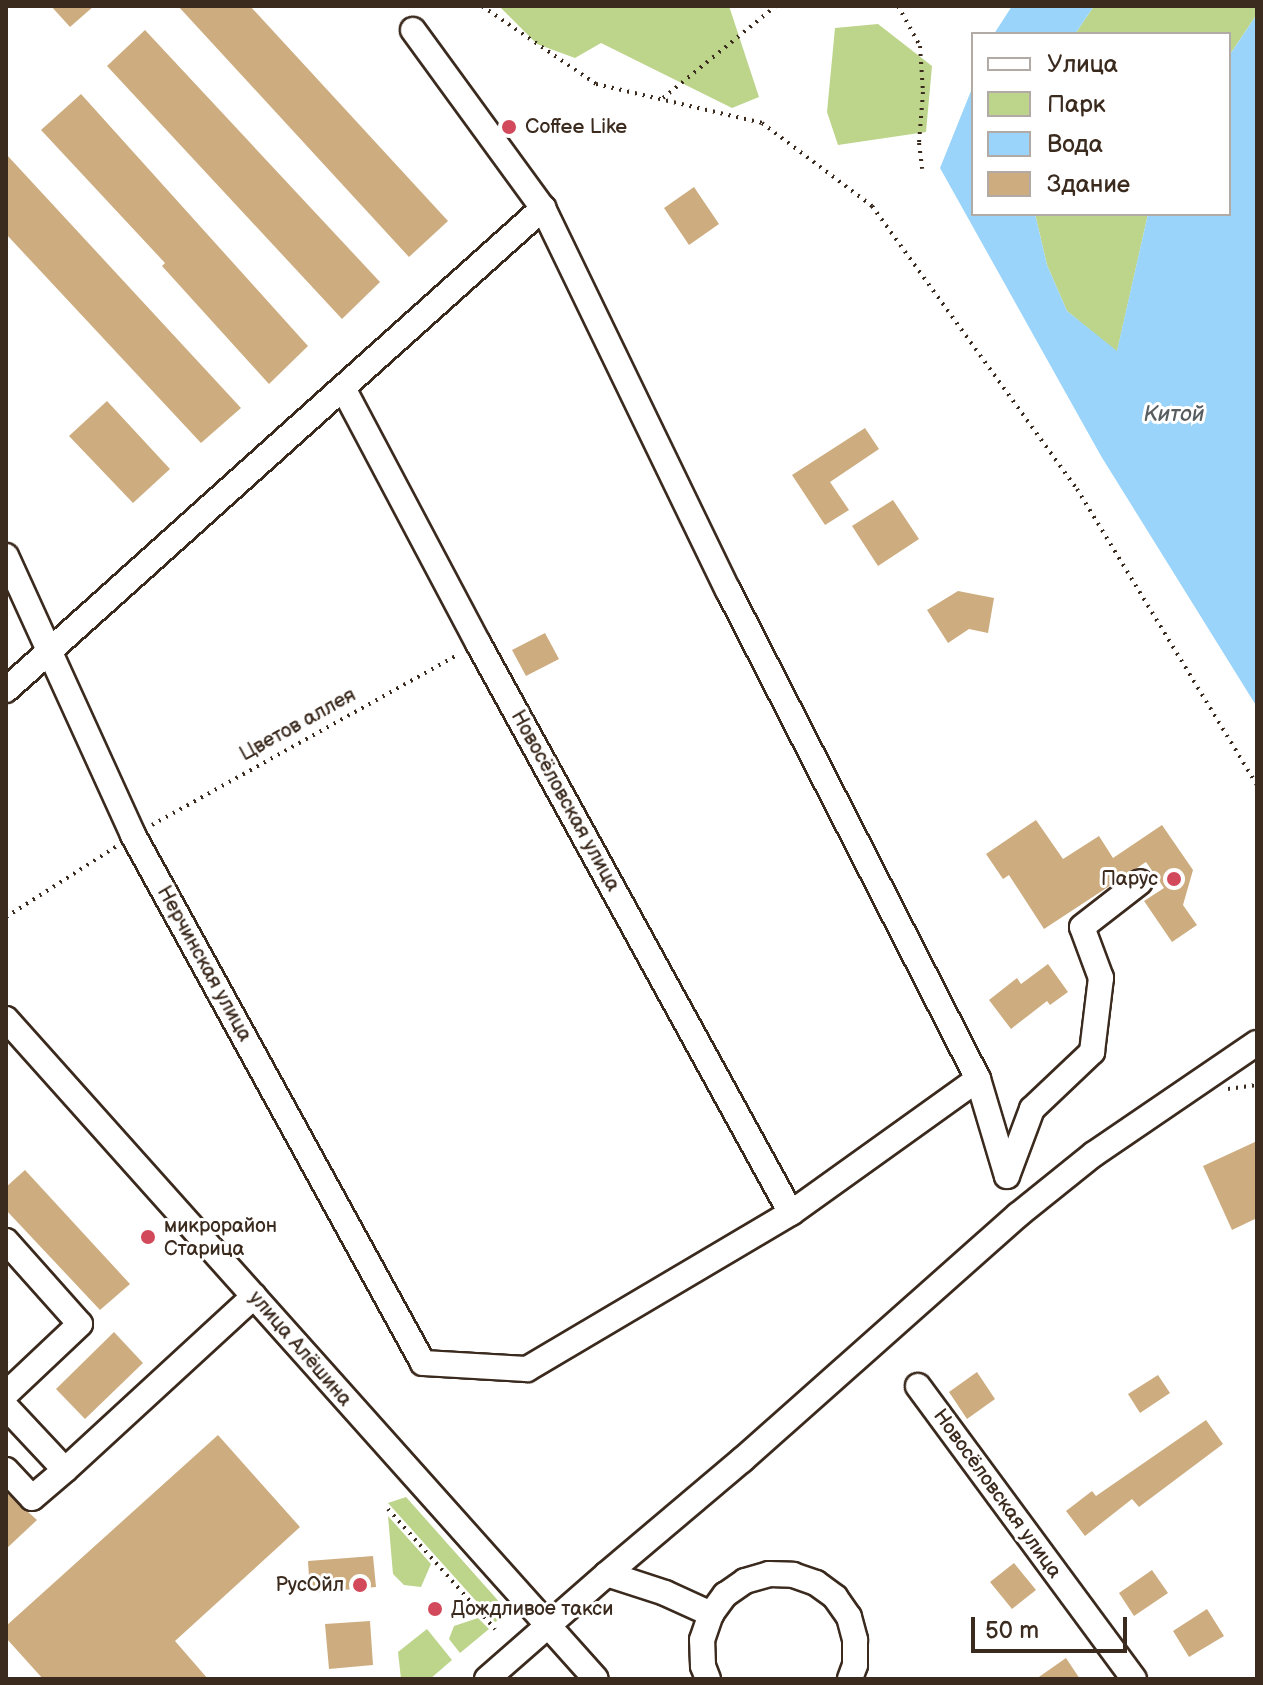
<!DOCTYPE html>
<html>
<head>
<meta charset="utf-8">
<style>
	body { margin:0 }
	#map { position:relative; width:1263px; height:1685px; overflow:hidden; background:#fff; font-family:"Balsamiq Sans",sans-serif }
	div>[style] { position:absolute }
	.green>* { inset:0; background:#bdd48b }
	.water>* { inset:0; background:#9ad4fa }
	.building>* { inset:0; background:#cdad80 }
	.path>* { height:4px; margin-top:-2px; transform-origin:0; background:repeating-linear-gradient(90deg,#3b2a1e 0 2px,transparent 0 8px) }
	.roads { filter:drop-shadow(2px 0 #3b2a1e) drop-shadow(-2px 0 #3b2a1e) drop-shadow(0 2px #3b2a1e) drop-shadow(0 -2px #3b2a1e) }
	.minor>* { height:24px; margin:-12px; padding:0 12px; transform-origin:12px; border-radius:12px; background:#fff }
	.dots>* { width:22px; height:22px; translate:-50% -50%; box-sizing:border-box; border:4px solid #fff; border-radius:50% }
	span { translate:-50% -50%; white-space:nowrap; text-align:center; line-height:1.15; -webkit-text-stroke:6px #fff; paint-order:stroke }
	.poi-label { font-size:20px; color:#3b2a1e }
	.left { translate:0 -50%; text-align:left }
	.right { translate:-100% -50%; text-align:right }
	.street-label { font-size:20px; color:#3b2a1e }
	.water-label { font-size:22px; color:#585d60; font-style:italic }
	.frame { position:absolute; inset:0; border:8px solid #3b2a1e; pointer-events:none }
	.legend { position:absolute; left:971px; top:32px; width:260px; height:184px; box-sizing:border-box; background:#fff; border:2px solid #b1aaa5; margin:0; padding:10px 14px; list-style:none; font-size:24px; color:#3b2a1e }
	.legend li { display:flex; align-items:center; gap:16px; height:40px }
	.legend b { width:40px; border:2px solid #b1aaa5 }
	.scale { position:absolute; left:971px; top:1617px; width:156px; height:36px; box-sizing:border-box; border:4px solid #3b2a1e; border-top:0; padding-left:10px; font-size:24px; line-height:28px; white-space:nowrap; color:#3b2a1e; -webkit-text-stroke:6px #fff; paint-order:stroke }
</style>
</head>
<body>
<div id="map">
	<div class="green">
		<i style="clip-path:polygon(499px 6px,729px 6px,759px 97px,732px 108px,601px 43px,575px 58px,537px 44px)"></i>
		<i style="clip-path:polygon(1094px 6px,1257px 6px,1257px 14px,1229px 56px,1229px 34px,1075px 34px)"></i>
		<i style="clip-path:polygon(878px 24px,932px 66px,926px 132px,838px 145px,827px 112px,835px 28px)"></i>
		<i style="clip-path:polygon(1035px 214px,1148px 214px,1117px 352px,1067px 311px,1047px 265px)"></i>
		<i style="clip-path:polygon(406px 1497px,510px 1614px,495px 1622px,388px 1503px)"></i>
		<i style="clip-path:polygon(388px 1516px,431px 1564px,421px 1587px,404px 1585px,393px 1574px)"></i>
		<i style="clip-path:polygon(478px 1618px,489px 1629px,460px 1653px,449px 1639px,454px 1626px)"></i>
		<i style="clip-path:polygon(427px 1629px,452px 1660px,430px 1679px,401px 1679px,398px 1652px)"></i>
	</div>
	<div class="water">
		<i style="clip-path:polygon(1012px 6px,1094px 6px,1075px 34px,994px 34px)"></i>
		<i style="clip-path:polygon(1257px 14px,1257px 707px,1101px 456px,940px 168px,973px 86px,973px 214px,1035px 214px,1047px 265px,1067px 311px,1117px 351px,1148px 214px,1229px 214px,1229px 56px)"></i>
	</div>
	<div class="building">
		<i style="clip-path:polygon(51px 6px,94px 6px,70px 27px)"></i>
		<i style="clip-path:polygon(178px 6px,250px 6px,448px 221px,409px 257px)"></i>
		<i style="clip-path:polygon(145px 30px,380px 282px,342px 319px,107px 66px)"></i>
		<i style="clip-path:polygon(81px 94px,308px 346px,269px 384px,162px 266px,165px 263px,41px 130px)"></i>
		<i style="clip-path:polygon(6px 154px,241px 408px,201px 443px,6px 234px)"></i>
		<i style="clip-path:polygon(694px 187px,719px 224px,689px 245px,664px 208px)"></i>
		<i style="clip-path:polygon(107px 401px,170px 469px,133px 503px,69px 436px)"></i>
		<i style="clip-path:polygon(865px 428px,879px 449px,830px 482px,849px 510px,825px 525px,792px 475px)"></i>
		<i style="clip-path:polygon(893px 500px,919px 539px,878px 566px,852px 526px)"></i>
		<i style="clip-path:polygon(958px 591px,994px 598px,988px 633px,969px 629px,948px 643px,927px 610px)"></i>
		<i style="clip-path:polygon(545px 633px,559px 659px,526px 676px,512px 650px)"></i>
		<i style="clip-path:polygon(1036px 820px,1063px 859px,1099px 836px,1113px 858px,1162px 825px,1193px 870px,1183px 905px,1197px 925px,1172px 942px,1144px 901px,1164px 888px,1146px 862px,1044px 929px,1009px 875px,1003px 879px,986px 854px)"></i>
		<i style="clip-path:polygon(1048px 964px,1068px 992px,1050px 1005px,1047px 1001px,1011px 1029px,989px 1000px,1017px 978px,1021px 984px)"></i>
		<i style="clip-path:polygon(1257px 1141px,1257px 1218px,1232px 1230px,1203px 1166px)"></i>
		<i style="clip-path:polygon(25px 1170px,130px 1284px,100px 1310px,6px 1210px,6px 1187px)"></i>
		<i style="clip-path:polygon(114px 1332px,143px 1363px,85px 1419px,56px 1389px)"></i>
		<i style="clip-path:polygon(977px 1372px,995px 1399px,967px 1419px,949px 1392px)"></i>
		<i style="clip-path:polygon(1158px 1375px,1170px 1393px,1140px 1413px,1128px 1394px)"></i>
		<i style="clip-path:polygon(1206px 1420px,1223px 1444px,1139px 1507px,1132px 1499px,1085px 1536px,1066px 1511px,1092px 1491px,1096px 1496px)"></i>
		<i style="clip-path:polygon(218px 1435px,300px 1527px,175px 1641px,208px 1679px,43px 1679px,6px 1638px,6px 1626px)"></i>
		<i style="clip-path:polygon(6px 1492px,37px 1520px,6px 1549px)"></i>
		<i style="clip-path:polygon(373px 1556px,376px 1587px,310px 1593px,308px 1561px)"></i>
		<i style="clip-path:polygon(1014px 1563px,1036px 1590px,1012px 1609px,990px 1582px)"></i>
		<i style="clip-path:polygon(1152px 1570px,1168px 1593px,1134px 1616px,1119px 1593px)"></i>
		<i style="clip-path:polygon(1207px 1609px,1224px 1636px,1189px 1657px,1173px 1631px)"></i>
		<i style="clip-path:polygon(370px 1621px,373px 1665px,329px 1669px,325px 1624px)"></i>
		<i style="clip-path:polygon(1066px 1658px,1080px 1679px,1036px 1679px)"></i>
	</div>
	<div class="path">
		<i style="left:482px;top:6px;width:138px;rotate:34.4deg"></i>
		<i style="left:596px;top:84px;width:171px;rotate:13.2deg"></i>
		<i style="left:762px;top:123px;width:138px;rotate:37deg"></i>
		<i style="left:872px;top:206px;width:349px;rotate:54.1deg"></i>
		<i style="left:1077px;top:489px;width:346px;rotate:58.7deg"></i>
		<i style="left:898px;top:6px;width:46px;rotate:61.2deg"></i>
		<i style="left:920px;top:46px;width:46px;rotate:86.3deg"></i>
		<i style="left:923px;top:92px;width:51px;rotate:94.5deg"></i>
		<i style="left:919px;top:143px;width:26px;rotate:83deg"></i>
		<i style="left:663px;top:98px;width:146px;rotate:-39.2deg"></i>
		<i style="left:152px;top:825px;width:351px;rotate:-29.1deg"></i>
		<i style="left:6px;top:917px;width:132px;rotate:-32.6deg"></i>
		<i style="left:1228px;top:1089px;width:29px;rotate:-8deg"></i>
		<i style="left:388px;top:1509px;width:161px;rotate:48.3deg"></i>
	</div>
	<div class="roads">
		<div class="minor">
			<i style="left:413px;top:30px;width:220px;rotate:53.9deg"></i>
			<i style="left:543px;top:208px;width:424px;rotate:64.2deg"></i>
			<i style="left:728px;top:590px;width:549px;rotate:62.92deg"></i>
			<i style="left:978px;top:1079px;width:101px;rotate:73.4deg"></i>
			<i style="left:343px;top:388px;width:289px;rotate:62.1deg"></i>
			<i style="left:478px;top:643px;width:650px;rotate:61.23deg"></i>
			<i style="left:6px;top:556px;width:307px;rotate:65.5deg"></i>
			<i style="left:133px;top:835px;width:602px;rotate:61.22deg"></i>
			<i style="left:423px;top:1363px;width:104px;rotate:3.3deg"></i>
			<i style="left:527px;top:1369px;width:307px;rotate:-30.6deg"></i>
			<i style="left:791px;top:1213px;width:230px;rotate:-35.6deg"></i>
			<i style="left:6px;top:690px;width:722px;rotate:-41.91deg"></i>
			<i style="left:6px;top:1019px;width:885px;rotate:48.21deg"></i>
			<i style="left:1007px;top:1176px;width:72px;rotate:-69.5deg"></i>
			<i style="left:1032px;top:1109px;width:83px;rotate:-43.5deg"></i>
			<i style="left:1092px;top:1052px;width:75px;rotate:-83.1deg"></i>
			<i style="left:1101px;top:978px;width:54px;rotate:-110.4deg"></i>
			<i style="left:1082px;top:927px;width:73px;rotate:-37.8deg"></i>
			<i style="left:6px;top:1241px;width:111px;rotate:48.3deg"></i>
			<i style="left:80px;top:1324px;width:102px;rotate:136.6deg"></i>
			<i style="left:918px;top:1386px;width:364px;rotate:53.6deg"></i>
			<i style="left:6px;top:1407px;width:86px;rotate:46.9deg"></i>
			<i style="left:65px;top:1470px;width:257px;rotate:-42.6deg"></i>
			<i style="left:6px;top:1470px;width:38px;rotate:47deg"></i>
			<i style="left:32px;top:1498px;width:43px;rotate:-40.3deg"></i>
			<i style="left:607px;top:1574px;width:177px;rotate:-40.2deg"></i>
			<i style="left:742px;top:1460px;width:369px;rotate:-41.6deg"></i>
			<i style="left:1018px;top:1215px;width:97px;rotate:-38.8deg"></i>
			<i style="left:1094px;top:1154px;width:197px;rotate:-34.3deg"></i>
			<i style="left:487px;top:1679px;width:159px;rotate:-41.2deg"></i>
			<i style="left:607px;top:1574px;width:61px;rotate:18.1deg"></i>
			<i style="left:665px;top:1593px;width:51px;rotate:24.5deg"></i>
			<i style="left:708px;top:1679px;width:14px;rotate:-111deg"></i>
			<i style="left:703px;top:1666px;width:26px;rotate:-92deg"></i>
			<i style="left:702px;top:1640px;width:28px;rotate:-71deg"></i>
			<i style="left:711px;top:1614px;width:24px;rotate:-54deg"></i>
			<i style="left:725px;top:1595px;width:24px;rotate:-35deg"></i>
			<i style="left:745px;top:1581px;width:25px;rotate:-16deg"></i>
			<i style="left:769px;top:1574px;width:24px;rotate:2deg"></i>
			<i style="left:793px;top:1575px;width:24px;rotate:19deg"></i>
			<i style="left:816px;top:1583px;width:24px;rotate:36deg"></i>
			<i style="left:835px;top:1597px;width:24px;rotate:55deg"></i>
			<i style="left:849px;top:1617px;width:24px;rotate:75deg"></i>
			<i style="left:855px;top:1640px;width:25px;rotate:90deg"></i>
			<i style="left:855px;top:1665px;width:15px;rotate:110deg"></i>
		</div>
	</div>
	<div class="dots">
		<i style="left:509px;top:127px;background:#d1495b"></i>
		<i style="left:1174px;top:879px;background:#d1495b"></i>
		<i style="left:148px;top:1237px;background:#d1495b"></i>
		<i style="left:360px;top:1585px;background:#d1495b"></i>
		<i style="left:435px;top:1609px;background:#d1495b"></i>
	</div>
	<div class="poi-label">
		<span class="left" style="left:525px;top:127px">Coffee Like</span>
		<span class="right" style="left:1158px;top:879px">Парус</span>
		<span class="left" style="left:164px;top:1238px">микрорайон<br>Старица</span>
		<span class="right" style="left:344px;top:1585px">РусОйл</span>
		<span class="left" style="left:451px;top:1609px">Дождливое такси</span>
	</div>
	<div class="street-label">
		<span style="left:298px;top:725px;rotate:-29deg">Цветов аллея</span>
		<span style="left:565px;top:801px;rotate:61deg">Новосёловская улица</span>
		<span style="left:204px;top:964px;rotate:61deg">Нерчинская улица</span>
		<span style="left:300px;top:1349px;rotate:49deg">улица Алёшина</span>
		<span style="left:997px;top:1494px;rotate:54deg">Новосёловская улица</span>
	</div>
	<div class="water-label">
		<span style="left:1174px;top:415px">Китой</span>
	</div>
	<div class="frame"></div>
	<ul class="legend">
	<li><b style="height:10px;background:#fff"></b>Улица</li>
	<li><b style="height:22px;background:#bdd48b"></b>Парк</li>
	<li><b style="height:22px;background:#9ad4fa"></b>Вода</li>
	<li><b style="height:22px;background:#cdad80"></b>Здание</li>
	</ul>
	<div class="scale">50 m</div>
</div>
</body>
</html>
